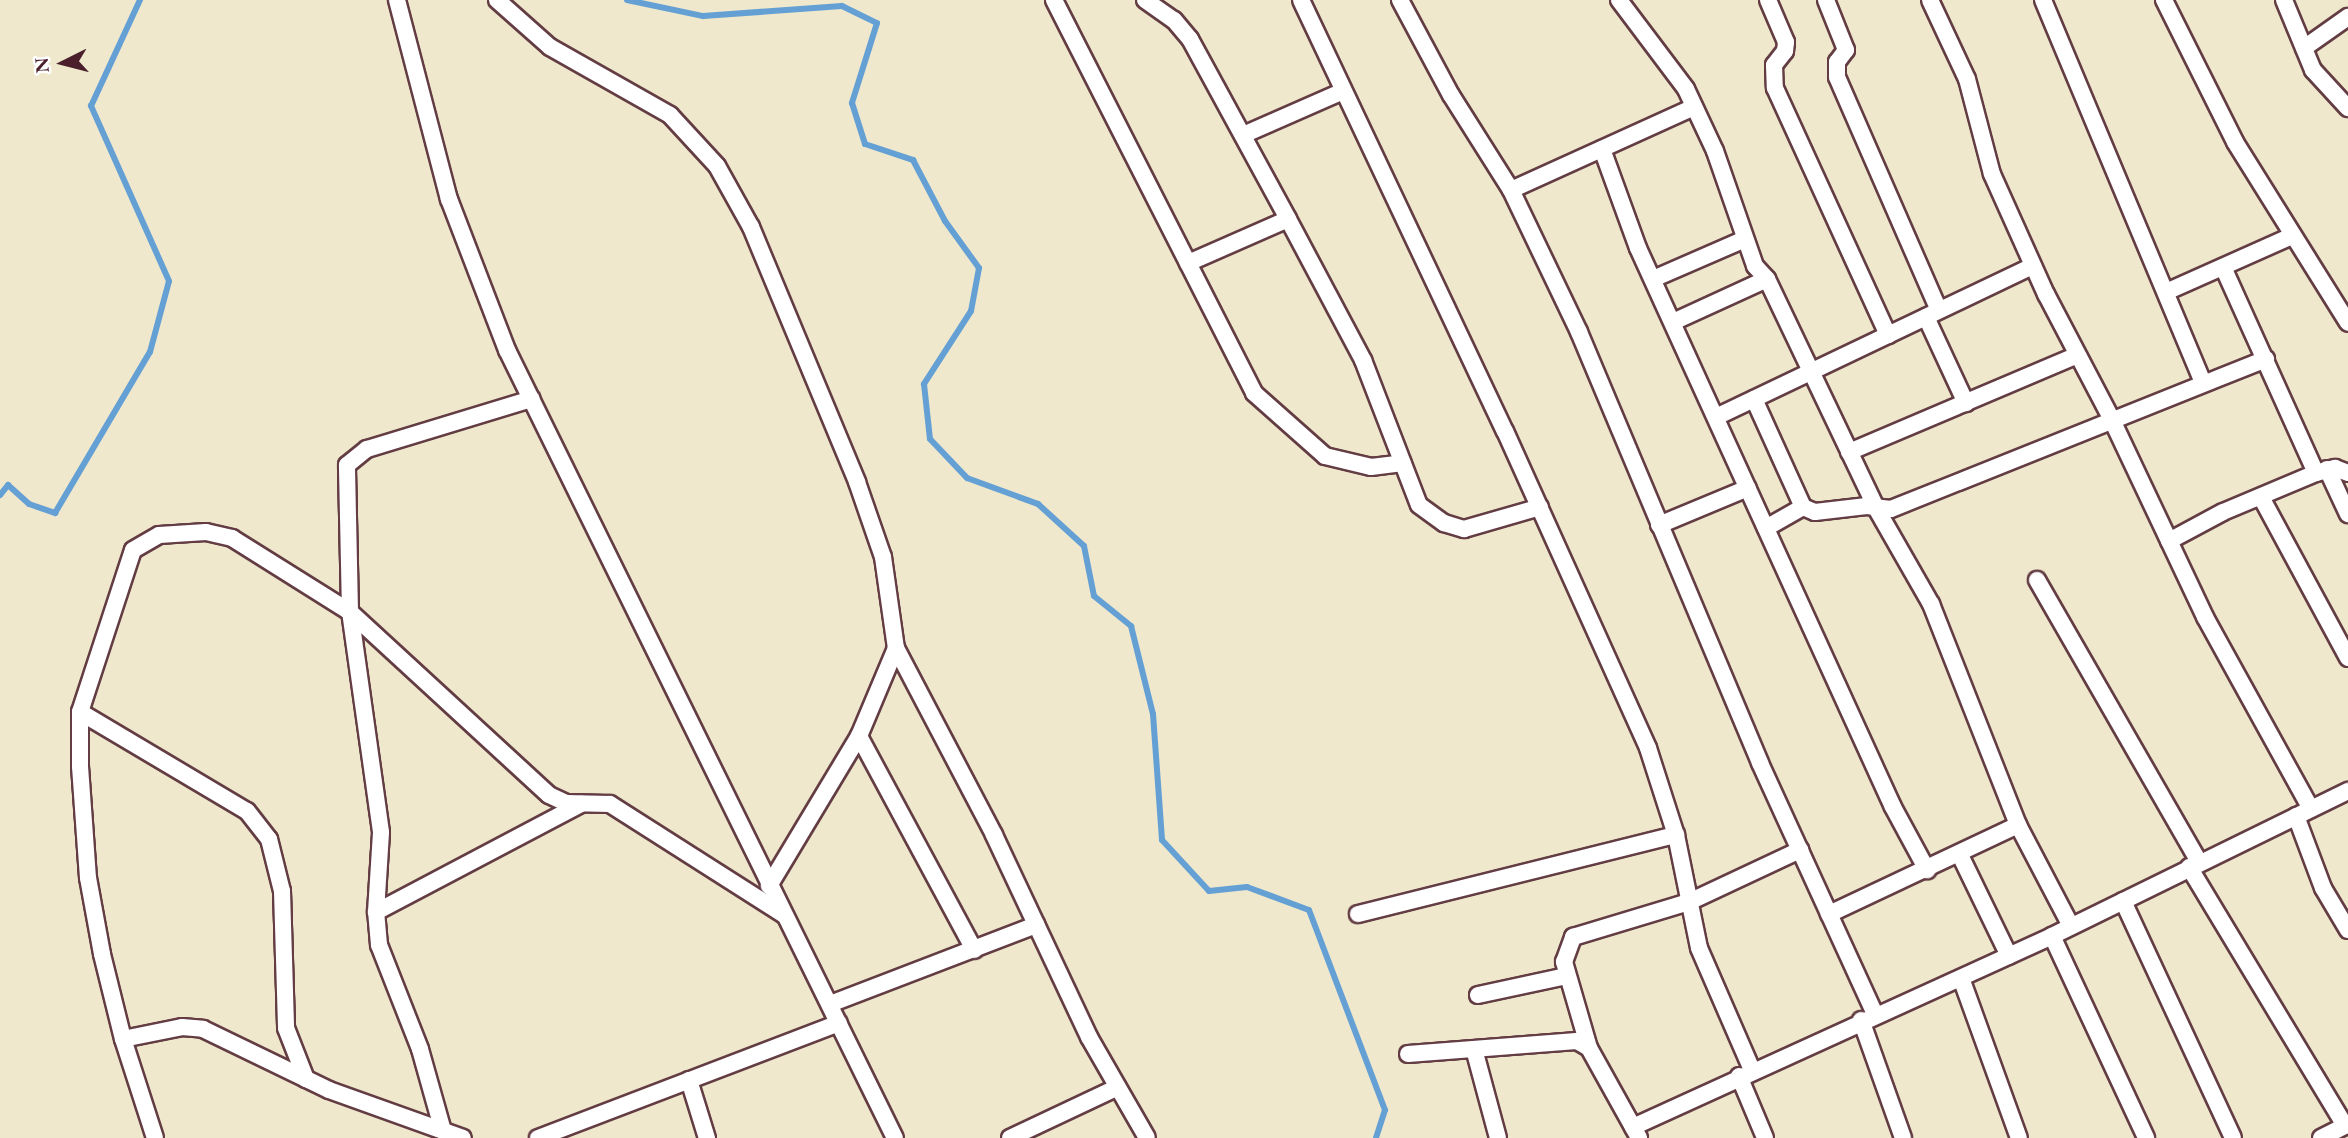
<!DOCTYPE html>
<html>
<head>
<meta charset="utf-8">
<style>
	body { margin:0 }
	#map { position:relative; width:2348px; height:1138px; overflow:hidden; background:#efe8cd; font-family:"EB Garamond",serif }
	div>[style] { position:absolute }
	.stream>* { height:6px; margin:-3px; padding:0 3px; transform-origin:3px; border-radius:3px; background:#65a0d5 }
	.roads { filter:drop-shadow(2px 0 #633d43) drop-shadow(-2px 0 #633d43) drop-shadow(0 2px #633d43) drop-shadow(0 -2px #633d43) }
	.minor>* { height:16px; margin:-8px; padding:0 8px; transform-origin:8px; border-radius:8px; background:#fff }
	span { translate:-50% -50%; white-space:nowrap; text-align:center; line-height:1.15; -webkit-text-stroke:5px #fff; paint-order:stroke }
	.north { position:absolute; left:28px; top:28px; width:70px; height:70px; -webkit-text-stroke:5px #fff; paint-order:stroke; rotate:264deg; font-size:19px; font-weight:700; line-height:28px; text-align:center; color:#4a1f2b }
	.north::after { content:''; display:block; margin:auto; width:24px; height:32px; background:#4a1f2b; clip-path:polygon(50% 0,100% 100%,50% 72%,0 100%) }
</style>
</head>
<body>
<div id="map">
	<div class="stream">
		<i style="left:627px;top:0;width:78px;rotate:11.9deg"></i>
		<i style="left:703px;top:16px;width:139px;rotate:-4.1deg"></i>
		<i style="left:842px;top:6px;width:39px;rotate:26deg"></i>
		<i style="left:877px;top:23px;width:84px;rotate:107.4deg"></i>
		<i style="left:852px;top:103px;width:43px;rotate:72.4deg"></i>
		<i style="left:865px;top:144px;width:51px;rotate:18.4deg"></i>
		<i style="left:913px;top:160px;width:69px;rotate:62.3deg"></i>
		<i style="left:945px;top:221px;width:58px;rotate:54.1deg"></i>
		<i style="left:979px;top:268px;width:44px;rotate:100.5deg"></i>
		<i style="left:971px;top:311px;width:87px;rotate:122.8deg"></i>
		<i style="left:924px;top:384px;width:55px;rotate:83.8deg"></i>
		<i style="left:930px;top:439px;width:54px;rotate:46.5deg"></i>
		<i style="left:967px;top:478px;width:76px;rotate:20.1deg"></i>
		<i style="left:1038px;top:504px;width:62px;rotate:42.4deg"></i>
		<i style="left:1084px;top:546px;width:51px;rotate:78.7deg"></i>
		<i style="left:1094px;top:596px;width:48px;rotate:39deg"></i>
		<i style="left:1131px;top:626px;width:91px;rotate:76deg"></i>
		<i style="left:1153px;top:714px;width:126px;rotate:85.9deg"></i>
		<i style="left:1162px;top:840px;width:69px;rotate:47.3deg"></i>
		<i style="left:1209px;top:891px;width:38px;rotate:-6deg"></i>
		<i style="left:1247px;top:887px;width:66px;rotate:20.4deg"></i>
		<i style="left:1309px;top:910px;width:214px;rotate:69.2deg"></i>
		<i style="left:1385px;top:1110px;width:29px;rotate:108deg"></i>
		<i style="left:0;top:495px;width:13px;rotate:-51deg"></i>
		<i style="left:8px;top:485px;width:28px;rotate:42deg"></i>
		<i style="left:29px;top:504px;width:28px;rotate:19deg"></i>
		<i style="left:55px;top:513px;width:187px;rotate:-59.5deg"></i>
		<i style="left:150px;top:352px;width:73px;rotate:-75deg"></i>
		<i style="left:169px;top:281px;width:192px;rotate:-114deg"></i>
		<i style="left:91px;top:106px;width:117px;rotate:-65.2deg"></i>
	</div>
	<div class="roads">
		<div class="minor">
			<i style="left:397px;top:0;width:206px;rotate:75.4deg"></i>
			<i style="left:449px;top:199px;width:162px;rotate:69deg"></i>
			<i style="left:507px;top:350px;width:878px;rotate:63.79deg"></i>
			<i style="left:497px;top:0;width:71px;rotate:41.6deg"></i>
			<i style="left:550px;top:47px;width:138px;rotate:29.5deg"></i>
			<i style="left:670px;top:115px;width:69px;rotate:47.3deg"></i>
			<i style="left:717px;top:166px;width:70px;rotate:60.9deg"></i>
			<i style="left:751px;top:227px;width:276px;rotate:67.4deg"></i>
			<i style="left:857px;top:482px;width:79px;rotate:70.9deg"></i>
			<i style="left:883px;top:557px;width:92px;rotate:81.9deg"></i>
			<i style="left:896px;top:648px;width:95px;rotate:112.8deg"></i>
			<i style="left:859px;top:736px;width:175px;rotate:121deg"></i>
			<i style="left:1054px;top:0;width:441px;rotate:63deg"></i>
			<i style="left:1254px;top:393px;width:95px;rotate:41.6deg"></i>
			<i style="left:1325px;top:456px;width:47px;rotate:13.4deg"></i>
			<i style="left:1371px;top:467px;width:32px;rotate:-7deg"></i>
			<i style="left:1145px;top:0;width:35px;rotate:35deg"></i>
			<i style="left:1174px;top:20px;width:25px;rotate:50deg"></i>
			<i style="left:1190px;top:39px;width:205px;rotate:61.4deg"></i>
			<i style="left:1288px;top:219px;width:160px;rotate:62deg"></i>
			<i style="left:1363px;top:360px;width:155px;rotate:68.9deg"></i>
			<i style="left:1419px;top:505px;width:31px;rotate:36deg"></i>
			<i style="left:1444px;top:523px;width:21px;rotate:17deg"></i>
			<i style="left:1464px;top:529px;width:79px;rotate:-16.1deg"></i>
			<i style="left:1301px;top:0;width:477px;rotate:64.7deg"></i>
			<i style="left:1505px;top:431px;width:348px;rotate:65.7deg"></i>
			<i style="left:1648px;top:748px;width:91px;rotate:72.2deg"></i>
			<i style="left:1676px;top:835px;width:115px;rotate:78.5deg"></i>
			<i style="left:1699px;top:948px;width:133px;rotate:66.5deg"></i>
			<i style="left:1400px;top:0;width:108px;rotate:61.8deg"></i>
			<i style="left:1451px;top:95px;width:112px;rotate:57.7deg"></i>
			<i style="left:1511px;top:190px;width:157px;rotate:64.4deg"></i>
			<i style="left:1579px;top:332px;width:467px;rotate:67.2deg"></i>
			<i style="left:1760px;top:763px;width:276px;rotate:65.4deg"></i>
			<i style="left:1619px;top:0;width:111px;rotate:53deg"></i>
			<i style="left:1686px;top:89px;width:68px;rotate:64.9deg"></i>
			<i style="left:1715px;top:151px;width:122px;rotate:70.8deg"></i>
			<i style="left:1755px;top:266px;width:18px;rotate:47deg"></i>
			<i style="left:1767px;top:279px;width:254px;rotate:64.5deg"></i>
			<i style="left:1876px;top:508px;width:111px;rotate:60.2deg"></i>
			<i style="left:1931px;top:604px;width:238px;rotate:68.5deg"></i>
			<i style="left:2018px;top:825px;width:114px;rotate:62.3deg"></i>
			<i style="left:1768px;top:0;width:46px;rotate:66.8deg"></i>
			<i style="left:1786px;top:42px;width:9px;rotate:96deg"></i>
			<i style="left:1785px;top:51px;width:18px;rotate:128deg"></i>
			<i style="left:1774px;top:65px;width:23px;rotate:88deg"></i>
			<i style="left:1775px;top:88px;width:272px;rotate:65.4deg"></i>
			<i style="left:1826px;top:0;width:54px;rotate:68.2deg"></i>
			<i style="left:1846px;top:50px;width:15px;rotate:127deg"></i>
			<i style="left:1837px;top:62px;width:15px;rotate:90deg"></i>
			<i style="left:1837px;top:77px;width:254px;rotate:66.4deg"></i>
			<i style="left:1930px;top:0;width:87px;rotate:64.9deg"></i>
			<i style="left:1967px;top:79px;width:98px;rotate:75.3deg"></i>
			<i style="left:1992px;top:174px;width:132px;rotate:65.8deg"></i>
			<i style="left:2046px;top:294px;width:140px;rotate:62.3deg"></i>
			<i style="left:2111px;top:418px;width:220px;rotate:64.7deg"></i>
			<i style="left:2205px;top:617px;width:219px;rotate:61.1deg"></i>
			<i style="left:2043px;top:0;width:415px;rotate:67.3deg"></i>
			<i style="left:2164px;top:0;width:159px;rotate:63.4deg"></i>
			<i style="left:2235px;top:142px;width:213px;rotate:58deg"></i>
			<i style="left:2284px;top:0;width:76px;rotate:67.5deg"></i>
			<i style="left:2313px;top:70px;width:52px;rotate:47.4deg"></i>
			<i style="left:2304px;top:48px;width:54px;rotate:-35.2deg"></i>
			<i style="left:1243px;top:135px;width:109px;rotate:-23.7deg"></i>
			<i style="left:1602px;top:149px;width:105px;rotate:70deg"></i>
			<i style="left:1638px;top:248px;width:614px;rotate:65.48deg"></i>
			<i style="left:1893px;top:807px;width:72px;rotate:61.6deg"></i>
			<i style="left:1511px;top:190px;width:201px;rotate:-24.4deg"></i>
			<i style="left:1188px;top:263px;width:109px;rotate:-23.7deg"></i>
			<i style="left:2223px;top:267px;width:226px;rotate:65.7deg"></i>
			<i style="left:1653px;top:279px;width:100px;rotate:-23.5deg"></i>
			<i style="left:2166px;top:292px;width:138px;rotate:-24deg"></i>
			<i style="left:1926px;top:317px;width:95px;rotate:65.1deg"></i>
			<i style="left:1673px;top:322px;width:103px;rotate:-24.6deg"></i>
			<i style="left:1754px;top:399px;width:119px;rotate:65.6deg"></i>
			<i style="left:1716px;top:417px;width:351px;rotate:-25.5deg"></i>
			<i style="left:1849px;top:452px;width:248px;rotate:-23deg"></i>
			<i style="left:2327px;top:469px;width:50px;rotate:65deg"></i>
			<i style="left:2261px;top:497px;width:183px;rotate:61.6deg"></i>
			<i style="left:1659px;top:525px;width:96px;rotate:-22.6deg"></i>
			<i style="left:1766px;top:528px;width:43px;rotate:-29.6deg"></i>
			<i style="left:1803px;top:507px;width:13px;rotate:23deg"></i>
			<i style="left:1815px;top:512px;width:52px;rotate:-6.6deg"></i>
			<i style="left:1867px;top:506px;width:24px;rotate:7deg"></i>
			<i style="left:1891px;top:509px;width:404px;rotate:-21.8deg"></i>
			<i style="left:2169px;top:541px;width:61px;rotate:-28.2deg"></i>
			<i style="left:2223px;top:512px;width:101px;rotate:-22.8deg"></i>
			<i style="left:2316px;top:473px;width:20px;rotate:-15deg"></i>
			<i style="left:2335px;top:468px;width:14px;rotate:21deg"></i>
			<i style="left:2037px;top:580px;width:325px;rotate:60.1deg"></i>
			<i style="left:896px;top:648px;width:211px;rotate:62.3deg"></i>
			<i style="left:994px;top:835px;width:223px;rotate:64.8deg"></i>
			<i style="left:1089px;top:1037px;width:116px;rotate:60.1deg"></i>
			<i style="left:80px;top:712px;width:194px;rotate:30.7deg"></i>
			<i style="left:247px;top:811px;width:36px;rotate:52deg"></i>
			<i style="left:269px;top:839px;width:54px;rotate:76deg"></i>
			<i style="left:282px;top:891px;width:137px;rotate:88.3deg"></i>
			<i style="left:286px;top:1028px;width:55px;rotate:68.6deg"></i>
			<i style="left:859px;top:736px;width:243px;rotate:61.7deg"></i>
			<i style="left:2296px;top:816px;width:77px;rotate:69.4deg"></i>
			<i style="left:2323px;top:888px;width:49px;rotate:59.2deg"></i>
			<i style="left:1960px;top:855px;width:112px;rotate:64.1deg"></i>
			<i style="left:2189px;top:867px;width:302px;rotate:58.9deg"></i>
			<i style="left:2123px;top:901px;width:261px;rotate:65.1deg"></i>
			<i style="left:376px;top:912px;width:232px;rotate:-27.8deg"></i>
			<i style="left:1358px;top:914px;width:328px;rotate:-14deg"></i>
			<i style="left:1829px;top:914px;width:209px;rotate:-25.2deg"></i>
			<i style="left:2052px;top:936px;width:223px;rotate:65deg"></i>
			<i style="left:1961px;top:978px;width:170px;rotate:70.1deg"></i>
			<i style="left:1478px;top:995px;width:91px;rotate:-12.1deg"></i>
			<i style="left:830px;top:1004px;width:221px;rotate:-21deg"></i>
			<i style="left:1861px;top:1020px;width:125px;rotate:70.4deg"></i>
			<i style="left:123px;top:1039px;width:60px;rotate:-11.5deg"></i>
			<i style="left:182px;top:1027px;width:21px;rotate:5deg"></i>
			<i style="left:203px;top:1029px;width:140px;rotate:25.8deg"></i>
			<i style="left:329px;top:1090px;width:142px;rotate:19.7deg"></i>
			<i style="left:1589px;top:1048px;width:90px;rotate:-106.2deg"></i>
			<i style="left:1564px;top:962px;width:27px;rotate:-70deg"></i>
			<i style="left:1573px;top:937px;width:121px;rotate:-16.8deg"></i>
			<i style="left:1689px;top:902px;width:123px;rotate:-25.1deg"></i>
			<i style="left:1474px;top:1049px;width:92px;rotate:74.9deg"></i>
			<i style="left:1408px;top:1054px;width:169px;rotate:-4.4deg"></i>
			<i style="left:1577px;top:1041px;width:14px;rotate:30deg"></i>
			<i style="left:1589px;top:1048px;width:103px;rotate:60.9deg"></i>
			<i style="left:1739px;top:1076px;width:67px;rotate:67.2deg"></i>
			<i style="left:689px;top:1080px;width:61px;rotate:72.8deg"></i>
			<i style="left:1633px;top:1127px;width:460px;rotate:-24.5deg"></i>
			<i style="left:2052px;top:936px;width:330px;rotate:-26.1deg"></i>
			<i style="left:443px;top:1131px;width:85px;rotate:-105.7deg"></i>
			<i style="left:420px;top:1049px;width:112px;rotate:-111.5deg"></i>
			<i style="left:379px;top:945px;width:33px;rotate:-95deg"></i>
			<i style="left:376px;top:912px;width:80px;rotate:-86.4deg"></i>
			<i style="left:381px;top:832px;width:222px;rotate:-98deg"></i>
			<i style="left:350px;top:612px;width:147px;rotate:-91.2deg"></i>
			<i style="left:347px;top:465px;width:26px;rotate:-39deg"></i>
			<i style="left:367px;top:449px;width:172px;rotate:-16.9deg"></i>
			<i style="left:155px;top:1138px;width:104px;rotate:-107.9deg"></i>
			<i style="left:123px;top:1039px;width:88px;rotate:-103.9deg"></i>
			<i style="left:102px;top:954px;width:77px;rotate:-100.4deg"></i>
			<i style="left:88px;top:878px;width:111px;rotate:-94.1deg"></i>
			<i style="left:80px;top:767px;width:55px;rotate:-90deg"></i>
			<i style="left:80px;top:712px;width:170px;rotate:-71.9deg"></i>
			<i style="left:133px;top:550px;width:30px;rotate:-30deg"></i>
			<i style="left:159px;top:535px;width:47px;rotate:-3.7deg"></i>
			<i style="left:206px;top:532px;width:27px;rotate:13deg"></i>
			<i style="left:232px;top:538px;width:139px;rotate:32.1deg"></i>
			<i style="left:350px;top:612px;width:270px;rotate:42.6deg"></i>
			<i style="left:549px;top:795px;width:19px;rotate:25deg"></i>
			<i style="left:566px;top:803px;width:44px;rotate:1.3deg"></i>
			<i style="left:610px;top:804px;width:206px;rotate:32.5deg"></i>
			<i style="left:538px;top:1138px;width:322px;rotate:-20.9deg"></i>
			<i style="left:1010px;top:1138px;width:119px;rotate:-25.3deg"></i>
			<i style="left:2321px;top:1138px;width:30px;rotate:-27deg"></i>
		</div>
	</div>
	<div class="north">N</div>
</div>
</body>
</html>
